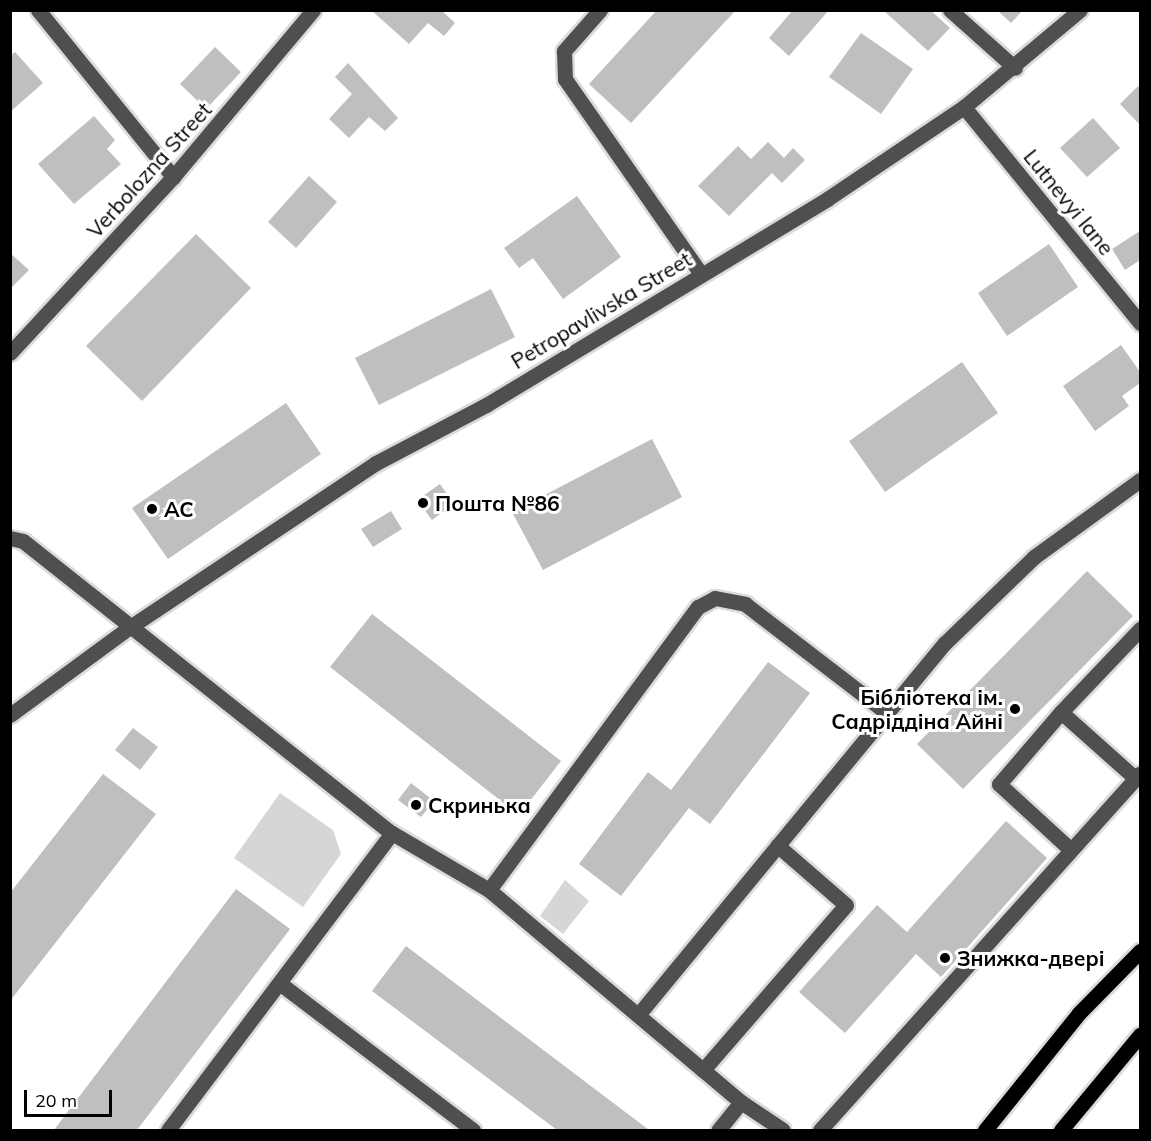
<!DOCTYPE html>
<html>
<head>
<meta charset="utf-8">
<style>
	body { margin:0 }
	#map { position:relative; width:1151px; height:1141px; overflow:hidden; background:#fff; font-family:Mulish,sans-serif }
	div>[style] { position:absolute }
	.green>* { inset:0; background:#d6d6d6 }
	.building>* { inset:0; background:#bfbfbf }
	.roads { filter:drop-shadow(2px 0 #dbdbdb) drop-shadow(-2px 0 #dbdbdb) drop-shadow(0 2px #dbdbdb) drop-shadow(0 -2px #dbdbdb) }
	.minor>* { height:15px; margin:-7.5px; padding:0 7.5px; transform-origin:7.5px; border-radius:7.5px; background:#4f4f4f }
	.major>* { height:15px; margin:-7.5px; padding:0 7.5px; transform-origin:7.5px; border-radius:7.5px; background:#000 }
	.dots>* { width:16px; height:16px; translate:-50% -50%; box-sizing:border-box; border:3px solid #fff; border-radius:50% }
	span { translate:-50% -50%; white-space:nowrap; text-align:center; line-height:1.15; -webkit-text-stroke:6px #fff; paint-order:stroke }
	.street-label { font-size:21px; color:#000 }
	.poi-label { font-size:21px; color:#000; font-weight:700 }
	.left { translate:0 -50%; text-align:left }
	.right { translate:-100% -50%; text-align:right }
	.frame { position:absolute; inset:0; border:12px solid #000; pointer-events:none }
	.scale { position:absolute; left:24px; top:1090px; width:88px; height:27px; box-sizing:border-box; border:3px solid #000; border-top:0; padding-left:8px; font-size:18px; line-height:21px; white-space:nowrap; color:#000; -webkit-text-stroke:4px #fff; paint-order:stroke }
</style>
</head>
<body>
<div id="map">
	<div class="green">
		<i style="clip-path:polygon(280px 793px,333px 830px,341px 854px,303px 907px,234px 858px)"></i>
		<i style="clip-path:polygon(565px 880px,589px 901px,563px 934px,540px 916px)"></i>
	</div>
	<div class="building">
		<i style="clip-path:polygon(371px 10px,441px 10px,455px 23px,444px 36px,428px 23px,409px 44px)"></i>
		<i style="clip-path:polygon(657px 10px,736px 10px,631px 123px,589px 84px)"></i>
		<i style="clip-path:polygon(793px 10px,829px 10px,789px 56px,769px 38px)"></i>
		<i style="clip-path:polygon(883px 10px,930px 10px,950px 28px,928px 51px)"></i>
		<i style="clip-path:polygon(997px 10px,1023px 10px,1011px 23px)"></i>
		<i style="clip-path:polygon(861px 33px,913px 69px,881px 114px,829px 77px)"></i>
		<i style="clip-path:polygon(215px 47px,241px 72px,206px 109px,180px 84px)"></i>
		<i style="clip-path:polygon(15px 52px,43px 83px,10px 112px,10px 56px)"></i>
		<i style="clip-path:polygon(348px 63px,398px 118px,385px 131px,369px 117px,349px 138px,329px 119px,352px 94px,335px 77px)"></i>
		<i style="clip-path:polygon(1138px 86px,1140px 88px,1140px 125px,1120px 104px)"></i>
		<i style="clip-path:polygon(94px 116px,115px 140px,107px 149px,121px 164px,74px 204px,38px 164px)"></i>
		<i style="clip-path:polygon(1093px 118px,1120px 148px,1087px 177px,1060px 148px)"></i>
		<i style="clip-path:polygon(768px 142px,784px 158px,793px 148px,805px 160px,782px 183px,772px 173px,729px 216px,698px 186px,738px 146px,751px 159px)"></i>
		<i style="clip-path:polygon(309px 176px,337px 202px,296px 248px,268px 222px)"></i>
		<i style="clip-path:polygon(577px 196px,621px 257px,563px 299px,533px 258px,519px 268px,504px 248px)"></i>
		<i style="clip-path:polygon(1140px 231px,1140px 260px,1125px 270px,1112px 249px)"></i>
		<i style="clip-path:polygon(196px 234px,251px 288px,142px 401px,86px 346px)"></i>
		<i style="clip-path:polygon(1049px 244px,1078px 287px,1007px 336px,978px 293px)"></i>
		<i style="clip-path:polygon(10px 253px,29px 270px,10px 289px)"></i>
		<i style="clip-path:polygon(491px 289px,515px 337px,379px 405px,355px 358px)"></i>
		<i style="clip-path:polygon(1121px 345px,1140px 372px,1140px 383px,1122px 396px,1129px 406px,1095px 431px,1063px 386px)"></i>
		<i style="clip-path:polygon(962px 362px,998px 413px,885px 492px,849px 441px)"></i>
		<i style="clip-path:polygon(286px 403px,321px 454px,168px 559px,132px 508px)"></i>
		<i style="clip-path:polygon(652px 439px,682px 497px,543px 570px,512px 512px)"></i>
		<i style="clip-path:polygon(440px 484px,454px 504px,432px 520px,417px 500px)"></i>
		<i style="clip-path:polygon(391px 511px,402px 529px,373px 547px,361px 529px)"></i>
		<i style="clip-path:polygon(1087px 571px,1133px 616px,963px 789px,917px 744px)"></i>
		<i style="clip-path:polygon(372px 614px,561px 761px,519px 815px,330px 667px)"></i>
		<i style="clip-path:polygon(768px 662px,810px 693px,710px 824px,689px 808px,621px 896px,579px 864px,648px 772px,671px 790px)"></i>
		<i style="clip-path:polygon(133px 728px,158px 747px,140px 770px,115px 750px)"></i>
		<i style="clip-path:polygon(103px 774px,156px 814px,10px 1001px,10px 893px)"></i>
		<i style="clip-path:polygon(411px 783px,434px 801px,421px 817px,398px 800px)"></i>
		<i style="clip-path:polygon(1006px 821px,1047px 858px,941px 977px,916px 954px,845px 1033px,799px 992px,877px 905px,907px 932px)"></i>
		<i style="clip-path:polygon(236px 889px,290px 929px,137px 1130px,54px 1130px)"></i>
		<i style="clip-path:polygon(406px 946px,649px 1130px,557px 1130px,372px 991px)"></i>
	</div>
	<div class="roads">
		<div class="minor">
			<i style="left:38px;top:10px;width:215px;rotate:51deg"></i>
			<i style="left:600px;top:10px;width:55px;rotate:131.3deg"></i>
			<i style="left:564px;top:51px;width:28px;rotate:88deg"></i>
			<i style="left:565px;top:79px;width:238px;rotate:55.1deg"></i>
			<i style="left:950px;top:10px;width:87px;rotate:41.7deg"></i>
			<i style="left:964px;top:107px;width:279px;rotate:50.8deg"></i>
			<i style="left:10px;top:353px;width:240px;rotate:-47.2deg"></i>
			<i style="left:173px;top:177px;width:218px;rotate:-50deg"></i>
			<i style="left:10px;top:538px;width:13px;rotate:13deg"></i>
			<i style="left:23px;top:541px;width:471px;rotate:38.4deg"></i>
			<i style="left:392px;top:833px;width:113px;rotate:30.4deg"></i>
			<i style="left:489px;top:890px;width:280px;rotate:40.1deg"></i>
			<i style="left:703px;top:1070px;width:50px;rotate:40.1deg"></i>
			<i style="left:741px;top:1102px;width:36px;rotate:129deg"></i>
			<i style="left:1061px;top:712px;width:95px;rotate:130.7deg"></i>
			<i style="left:999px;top:784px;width:96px;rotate:42.5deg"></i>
			<i style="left:10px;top:715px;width:149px;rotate:-36.3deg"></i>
			<i style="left:130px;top:627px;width:296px;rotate:-33.7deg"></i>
			<i style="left:376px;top:463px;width:124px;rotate:-27.8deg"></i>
			<i style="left:486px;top:405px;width:398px;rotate:-31.1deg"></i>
			<i style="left:827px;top:199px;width:165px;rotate:-33.9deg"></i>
			<i style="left:964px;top:107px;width:151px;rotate:-39.9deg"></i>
			<i style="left:1135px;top:778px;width:99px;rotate:-138.3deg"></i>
			<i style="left:1061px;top:712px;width:115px;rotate:-46.4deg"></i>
			<i style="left:489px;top:890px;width:352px;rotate:-53.6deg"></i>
			<i style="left:698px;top:607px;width:19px;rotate:-28deg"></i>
			<i style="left:715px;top:598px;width:31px;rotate:11deg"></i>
			<i style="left:745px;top:604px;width:179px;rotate:37.5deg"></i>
			<i style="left:282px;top:985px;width:240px;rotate:37.2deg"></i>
			<i style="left:638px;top:1015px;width:482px;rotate:-50.5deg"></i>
			<i style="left:945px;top:643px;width:124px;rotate:-44deg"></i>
			<i style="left:1034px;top:557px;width:131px;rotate:-36deg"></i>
			<i style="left:703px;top:1070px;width:218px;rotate:-49.1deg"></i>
			<i style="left:846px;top:905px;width:91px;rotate:-139deg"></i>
			<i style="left:741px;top:1102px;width:50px;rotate:33.7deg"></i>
			<i style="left:168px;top:1130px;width:372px;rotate:-53deg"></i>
			<i style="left:820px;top:1130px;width:479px;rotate:-48.1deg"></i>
		</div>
		<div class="major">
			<i style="left:985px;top:1130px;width:150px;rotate:-51.2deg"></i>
			<i style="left:1079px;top:1013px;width:87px;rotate:-45.5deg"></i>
			<i style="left:1061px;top:1130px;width:124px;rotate:-50.3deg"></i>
		</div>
	</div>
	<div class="dots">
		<i style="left:423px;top:503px;background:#000"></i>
		<i style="left:152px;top:509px;background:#000"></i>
		<i style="left:1015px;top:709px;background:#000"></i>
		<i style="left:416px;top:805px;background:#000"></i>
		<i style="left:945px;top:958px;background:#000"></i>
	</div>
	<div class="street-label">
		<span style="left:149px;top:170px;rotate:-48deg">Verbolozna Street</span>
		<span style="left:1069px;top:202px;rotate:51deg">Lutnevyi lane</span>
		<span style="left:601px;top:310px;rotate:-31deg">Petropavlivska Street</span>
	</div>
	<div class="poi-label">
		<span class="left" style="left:435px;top:503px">Пошта №86</span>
		<span class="left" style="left:164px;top:509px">АС</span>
		<span class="right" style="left:1003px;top:709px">Бібліотека ім.<br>Садріддіна Айні</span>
		<span class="left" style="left:428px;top:805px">Скринька</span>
		<span class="left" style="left:957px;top:958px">Знижка-двері</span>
	</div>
	<div class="frame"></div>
	<div class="scale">20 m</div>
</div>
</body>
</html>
